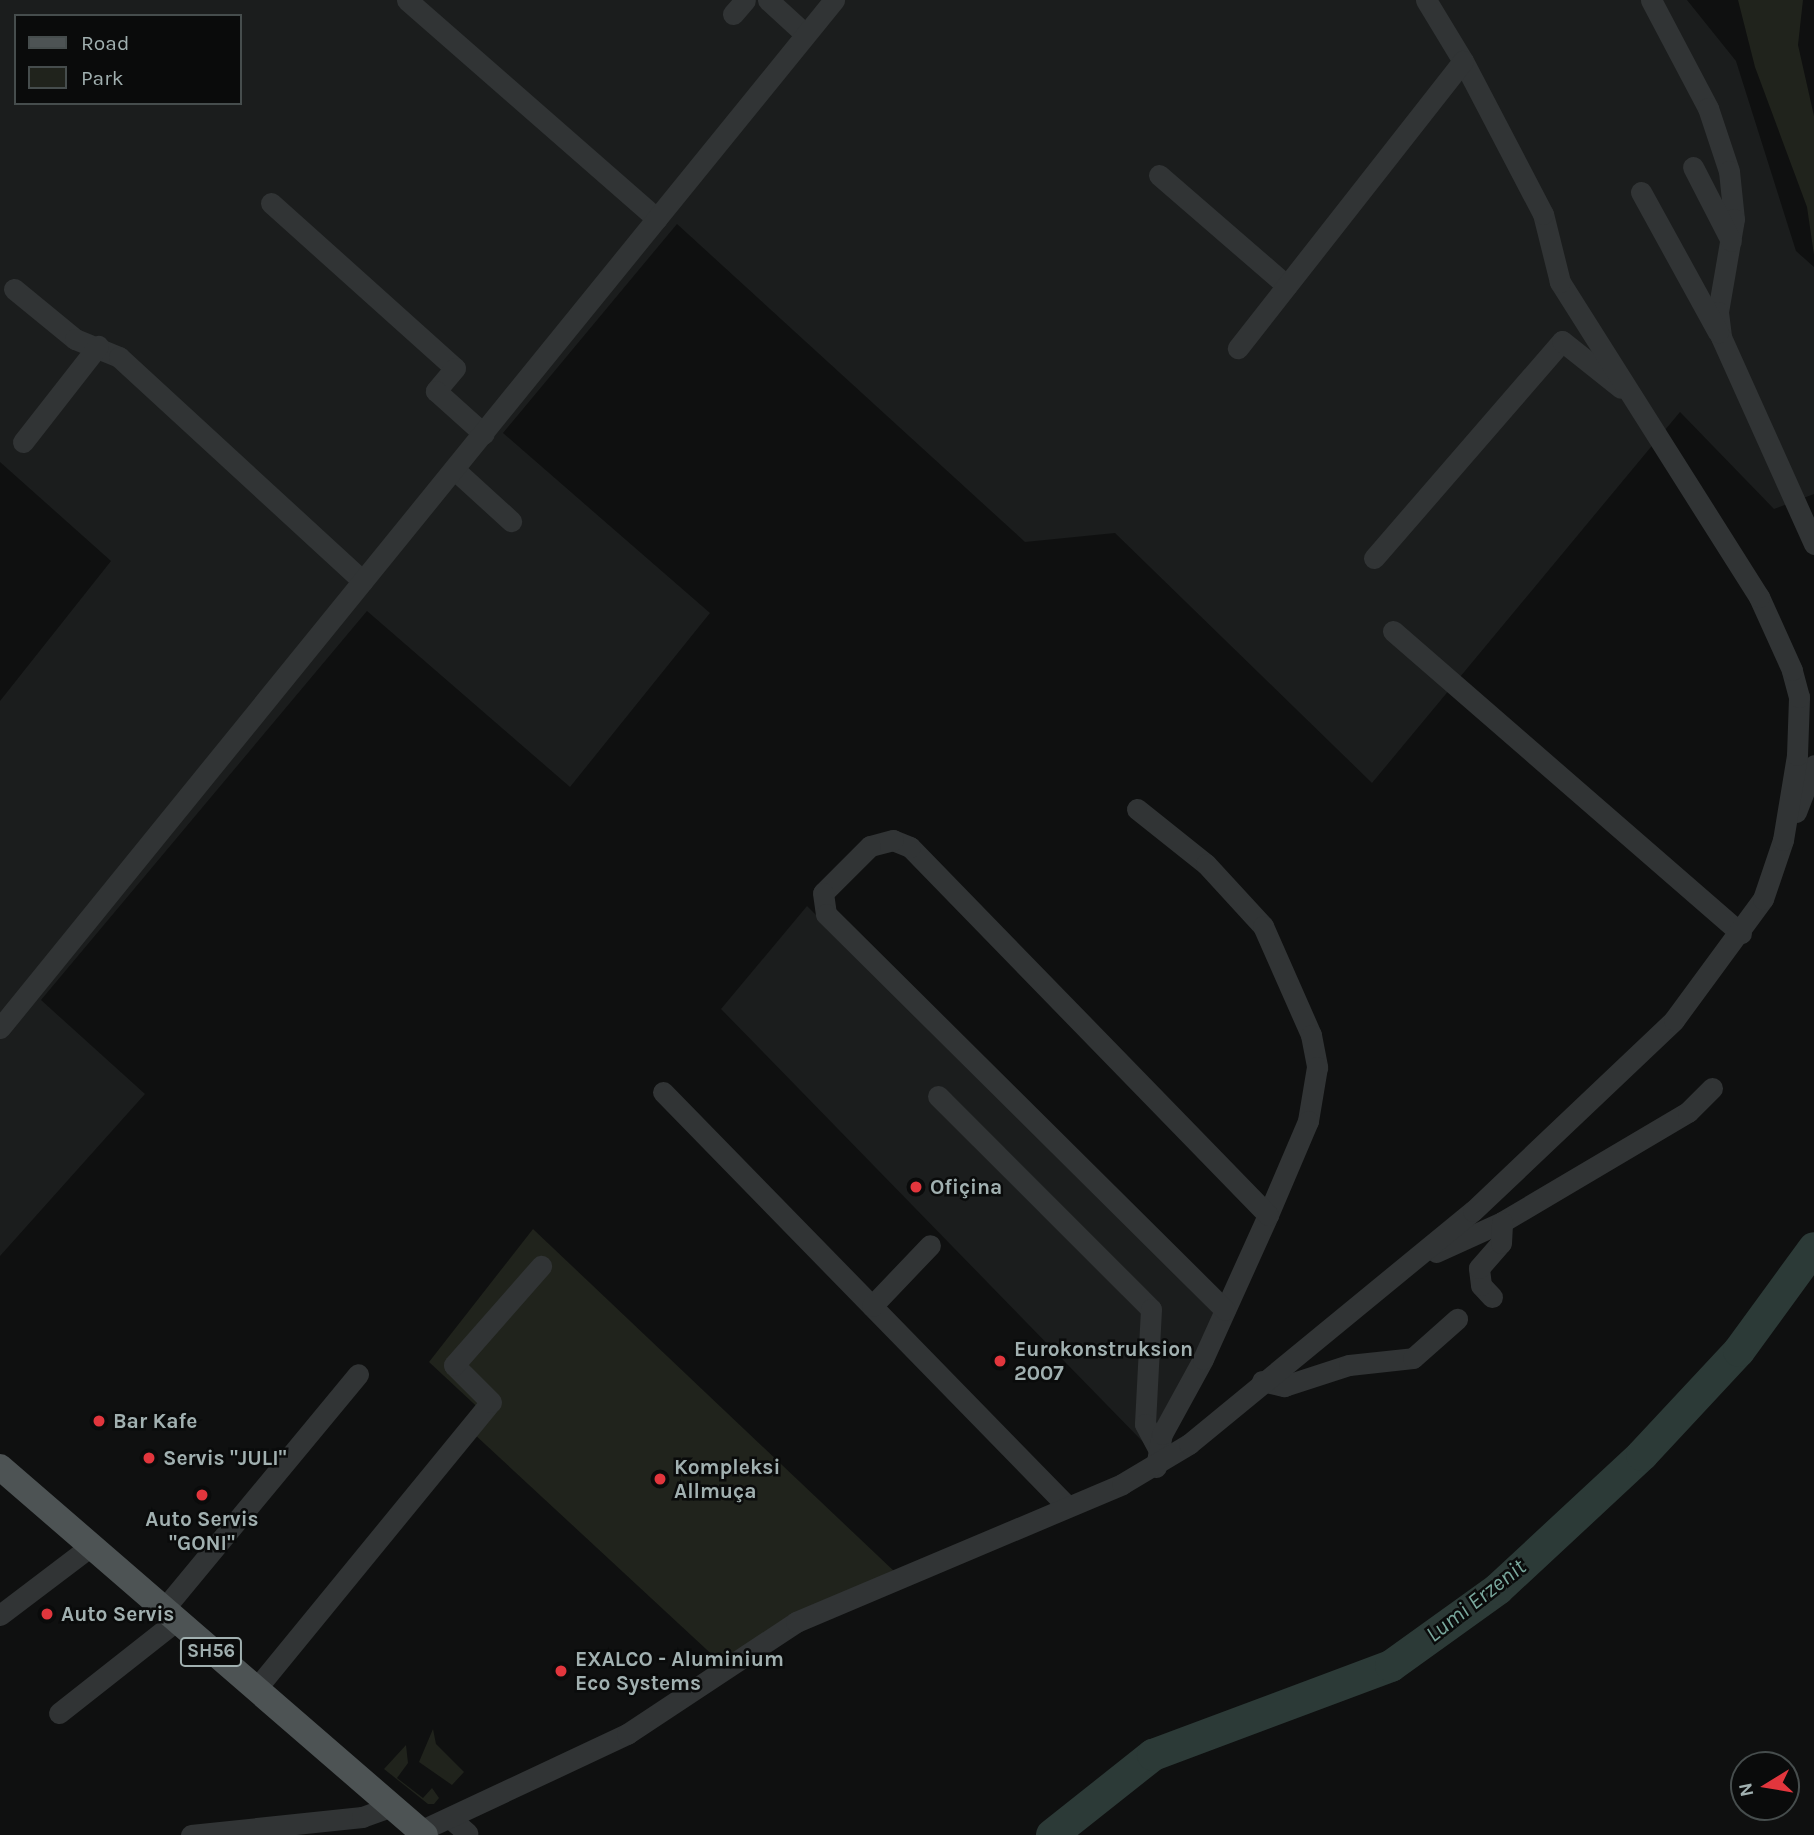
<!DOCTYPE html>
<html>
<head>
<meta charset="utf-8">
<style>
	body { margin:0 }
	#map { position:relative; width:1814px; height:1835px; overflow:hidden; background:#0f1010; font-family:Karla,sans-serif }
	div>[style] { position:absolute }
	.built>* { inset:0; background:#1b1d1d }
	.green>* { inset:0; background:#20231c }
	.river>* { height:32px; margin:-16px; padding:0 16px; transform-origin:16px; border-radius:16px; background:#2c3a37 }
	.minor>* { height:21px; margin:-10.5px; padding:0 10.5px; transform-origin:10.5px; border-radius:10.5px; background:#313435 }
	.major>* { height:26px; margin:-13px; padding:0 13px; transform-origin:13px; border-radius:13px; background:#4d5354 }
	.dots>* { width:19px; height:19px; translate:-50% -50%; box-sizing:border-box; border:4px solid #0a0b0b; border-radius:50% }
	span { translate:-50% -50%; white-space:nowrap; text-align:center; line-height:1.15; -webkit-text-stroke:5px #0a0b0b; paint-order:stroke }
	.shield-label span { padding:2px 5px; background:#0a0b0b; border:2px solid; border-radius:5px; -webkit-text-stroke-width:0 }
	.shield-label { font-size:19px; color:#a1b0b0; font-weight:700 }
	.poi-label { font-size:21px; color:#a1b0b0; font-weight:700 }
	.left { translate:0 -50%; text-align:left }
	.water-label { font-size:23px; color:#7aa99e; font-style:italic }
	.legend { position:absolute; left:14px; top:14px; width:228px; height:91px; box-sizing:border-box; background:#0a0b0b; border:2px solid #464d4d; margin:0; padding:9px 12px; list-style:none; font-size:21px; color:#a1b0b0 }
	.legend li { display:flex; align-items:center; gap:14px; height:35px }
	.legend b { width:35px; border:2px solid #464d4d }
	.north { position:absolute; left:1730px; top:1751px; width:70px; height:70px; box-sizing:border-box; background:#0a0b0b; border:2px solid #464d4d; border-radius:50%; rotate:259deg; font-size:19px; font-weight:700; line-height:28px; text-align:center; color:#a1b0b0 }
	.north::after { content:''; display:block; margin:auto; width:24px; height:32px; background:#e2363d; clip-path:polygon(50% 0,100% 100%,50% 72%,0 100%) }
</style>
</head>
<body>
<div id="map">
	<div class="built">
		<i style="clip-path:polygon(evenodd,0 0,1687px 0,1736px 61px,1796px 251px,1814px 267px,1814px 494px,1774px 509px,1680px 412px,1372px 783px,1115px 533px,1025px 542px,677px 224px,503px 433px,710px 613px,570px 787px,367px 611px,41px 1000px,145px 1094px,0 1256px,0 701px,111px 561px,0 462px,0 0,16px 16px,240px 16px,240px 103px,16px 103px,16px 16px)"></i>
		<i style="clip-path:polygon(807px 906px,1220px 1317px,1145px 1444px,721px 1009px)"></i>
	</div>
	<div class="green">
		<i style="clip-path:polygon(1738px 0,1803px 0,1798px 45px,1814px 116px,1814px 255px,1807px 207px,1755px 67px)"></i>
		<i style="clip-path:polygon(533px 1229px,896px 1573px,720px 1662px,473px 1433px,487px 1416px,429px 1362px)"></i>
		<i style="clip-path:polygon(433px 1729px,436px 1744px,464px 1772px,452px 1785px,419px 1762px)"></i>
		<i style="clip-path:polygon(406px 1745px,408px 1763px,397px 1778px,423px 1798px,432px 1788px,439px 1798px,434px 1804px,428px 1804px,384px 1769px)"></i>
	</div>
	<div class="river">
		<i style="left:1052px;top:1835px;width:129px;rotate:-38.4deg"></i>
		<i style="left:1153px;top:1755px;width:254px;rotate:-20.5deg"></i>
		<i style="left:1391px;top:1666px;width:132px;rotate:-35.7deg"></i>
		<i style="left:1498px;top:1589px;width:197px;rotate:-42.9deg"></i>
		<i style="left:1642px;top:1455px;width:142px;rotate:-47deg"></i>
		<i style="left:1739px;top:1351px;width:127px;rotate:-53.9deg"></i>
	</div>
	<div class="minor">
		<i style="left:407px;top:0;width:332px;rotate:41.2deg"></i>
		<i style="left:768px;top:0;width:50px;rotate:42.6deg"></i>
		<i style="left:1426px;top:0;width:71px;rotate:58.8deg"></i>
		<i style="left:1651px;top:0;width:122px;rotate:62.2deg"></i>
		<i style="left:1708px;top:108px;width:66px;rotate:71.6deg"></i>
		<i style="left:1729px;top:171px;width:48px;rotate:84.1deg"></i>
		<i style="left:1734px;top:219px;width:94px;rotate:99.8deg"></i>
		<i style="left:1718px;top:312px;width:25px;rotate:83deg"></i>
		<i style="left:1721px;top:337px;width:227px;rotate:65.8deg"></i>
		<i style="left:733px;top:14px;width:18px;rotate:-49deg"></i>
		<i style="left:1693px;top:167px;width:83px;rotate:62.8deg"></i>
		<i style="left:1159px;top:175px;width:169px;rotate:40.9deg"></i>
		<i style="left:1641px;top:192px;width:160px;rotate:61.2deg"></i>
		<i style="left:271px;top:203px;width:247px;rotate:41.9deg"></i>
		<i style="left:455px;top:368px;width:30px;rotate:130deg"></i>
		<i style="left:436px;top:391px;width:64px;rotate:41.9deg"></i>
		<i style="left:14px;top:289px;width:79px;rotate:39.3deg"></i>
		<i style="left:75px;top:339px;width:48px;rotate:22.2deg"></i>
		<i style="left:119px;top:357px;width:331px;rotate:42.6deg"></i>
		<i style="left:23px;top:442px;width:122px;rotate:-52deg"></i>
		<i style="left:455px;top:470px;width:76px;rotate:42.3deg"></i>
		<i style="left:1374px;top:558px;width:287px;rotate:-49.1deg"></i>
		<i style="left:1562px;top:341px;width:75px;rotate:38.5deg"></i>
		<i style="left:1393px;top:631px;width:461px;rotate:41deg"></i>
		<i style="left:1137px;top:809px;width:88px;rotate:38.6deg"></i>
		<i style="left:1206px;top:864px;width:84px;rotate:47.4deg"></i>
		<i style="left:1263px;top:926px;width:119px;rotate:66.2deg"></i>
		<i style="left:1311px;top:1035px;width:33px;rotate:79deg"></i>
		<i style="left:1317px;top:1067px;width:55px;rotate:99.5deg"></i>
		<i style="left:1308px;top:1121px;width:102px;rotate:113.1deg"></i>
		<i style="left:1796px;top:812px;width:50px;rotate:-69deg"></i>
		<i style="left:0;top:1028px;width:1324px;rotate:-50.95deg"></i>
		<i style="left:663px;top:1092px;width:578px;rotate:45.7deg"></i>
		<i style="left:938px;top:1096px;width:301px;rotate:45deg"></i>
		<i style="left:1151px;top:1309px;width:115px;rotate:93deg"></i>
		<i style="left:1145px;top:1424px;width:30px;rotate:62deg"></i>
		<i style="left:1436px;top:1252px;width:72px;rotate:-24.4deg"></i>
		<i style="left:1502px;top:1222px;width:216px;rotate:-30.6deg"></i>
		<i style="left:1688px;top:1112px;width:34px;rotate:-45deg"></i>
		<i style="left:1492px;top:1297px;width:16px;rotate:-133deg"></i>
		<i style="left:1481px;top:1285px;width:17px;rotate:-97deg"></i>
		<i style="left:1479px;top:1268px;width:33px;rotate:-49deg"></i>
		<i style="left:1501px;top:1243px;width:21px;rotate:-87deg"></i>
		<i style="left:872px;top:1306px;width:84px;rotate:-46.4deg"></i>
		<i style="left:1262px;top:1381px;width:23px;rotate:13deg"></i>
		<i style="left:1284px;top:1386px;width:68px;rotate:-17.9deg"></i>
		<i style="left:1349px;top:1365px;width:64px;rotate:-6.2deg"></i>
		<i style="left:1413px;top:1358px;width:59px;rotate:-41.6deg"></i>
		<i style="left:1156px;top:1467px;width:34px;rotate:-80deg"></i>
		<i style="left:1162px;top:1434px;width:85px;rotate:-61.3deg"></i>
		<i style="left:1203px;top:1359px;width:158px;rotate:-65.7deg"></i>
		<i style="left:1268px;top:1215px;width:513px;rotate:-134.21deg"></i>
		<i style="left:910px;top:847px;width:18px;rotate:-158deg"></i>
		<i style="left:893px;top:840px;width:24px;rotate:165deg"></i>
		<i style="left:870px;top:846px;width:66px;rotate:135deg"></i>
		<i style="left:823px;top:893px;width:21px;rotate:82deg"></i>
		<i style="left:826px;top:914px;width:562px;rotate:44.78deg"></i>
		<i style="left:163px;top:1610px;width:306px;rotate:-50.4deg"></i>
		<i style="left:0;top:1615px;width:114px;rotate:-37.2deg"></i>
		<i style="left:255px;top:1690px;width:372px;rotate:-50.7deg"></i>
		<i style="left:491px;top:1402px;width:52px;rotate:-135deg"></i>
		<i style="left:454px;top:1365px;width:132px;rotate:-48.7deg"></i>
		<i style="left:59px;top:1713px;width:149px;rotate:-38.2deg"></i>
		<i style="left:450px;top:1818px;width:23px;rotate:41deg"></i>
		<i style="left:420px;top:1831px;width:229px;rotate:-25.1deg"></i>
		<i style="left:627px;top:1734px;width:203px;rotate:-33.5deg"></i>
		<i style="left:796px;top:1622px;width:354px;rotate:-22.9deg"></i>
		<i style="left:1122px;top:1484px;width:78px;rotate:-30.8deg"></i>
		<i style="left:1189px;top:1444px;width:367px;rotate:-39.4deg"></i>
		<i style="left:1473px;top:1211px;width:277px;rotate:-43.5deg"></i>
		<i style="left:1674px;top:1020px;width:150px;rotate:-53.7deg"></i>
		<i style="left:1763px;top:899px;width:62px;rotate:-71.3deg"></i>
		<i style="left:1783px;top:840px;width:86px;rotate:-80.6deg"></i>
		<i style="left:1797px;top:755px;width:58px;rotate:-88deg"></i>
		<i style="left:1799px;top:697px;width:28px;rotate:-105deg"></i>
		<i style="left:1792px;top:670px;width:80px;rotate:-114.3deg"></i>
		<i style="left:1759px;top:597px;width:373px;rotate:-122.3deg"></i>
		<i style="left:1560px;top:282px;width:70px;rotate:-104deg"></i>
		<i style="left:1543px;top:214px;width:173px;rotate:-117.6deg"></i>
		<i style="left:1463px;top:61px;width:365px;rotate:128.1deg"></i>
		<i style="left:191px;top:1835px;width:172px;rotate:-6deg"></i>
		<i style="left:362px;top:1817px;width:32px;rotate:-20deg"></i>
	</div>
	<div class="major">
		<i style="left:0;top:1467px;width:562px;rotate:40.89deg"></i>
	</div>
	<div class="dots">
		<i style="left:916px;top:1187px;background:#e2363d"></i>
		<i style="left:1000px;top:1361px;background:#e2363d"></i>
		<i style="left:99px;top:1421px;background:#e2363d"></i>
		<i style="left:149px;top:1458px;background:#e2363d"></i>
		<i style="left:660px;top:1479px;background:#e2363d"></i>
		<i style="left:202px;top:1495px;background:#e2363d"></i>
		<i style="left:47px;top:1614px;background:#e2363d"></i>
		<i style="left:561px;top:1671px;background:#e2363d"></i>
	</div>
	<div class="shield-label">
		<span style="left:211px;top:1652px">SH56</span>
	</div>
	<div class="poi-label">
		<span class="left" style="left:930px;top:1187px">Ofiçina</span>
		<span class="left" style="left:1014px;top:1361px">Eurokonstruksion<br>2007</span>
		<span class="left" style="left:113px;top:1421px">Bar Kafe</span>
		<span class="left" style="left:163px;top:1458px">Servis "JULI"</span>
		<span class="left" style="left:674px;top:1479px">Kompleksi<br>Allmuça</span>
		<span style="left:202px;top:1531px">Auto Servis<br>"GONI"</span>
		<span class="left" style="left:61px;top:1614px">Auto Servis</span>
		<span class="left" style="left:575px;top:1671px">EXALCO - Aluminium<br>Eco Systems</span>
	</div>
	<div class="water-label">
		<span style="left:1476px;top:1601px;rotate:-38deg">Lumi Erzenit</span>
	</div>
	<ul class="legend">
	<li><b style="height:9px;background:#4d5354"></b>Road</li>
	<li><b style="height:19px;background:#20231c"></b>Park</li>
	</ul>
	<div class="north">N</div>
</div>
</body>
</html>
